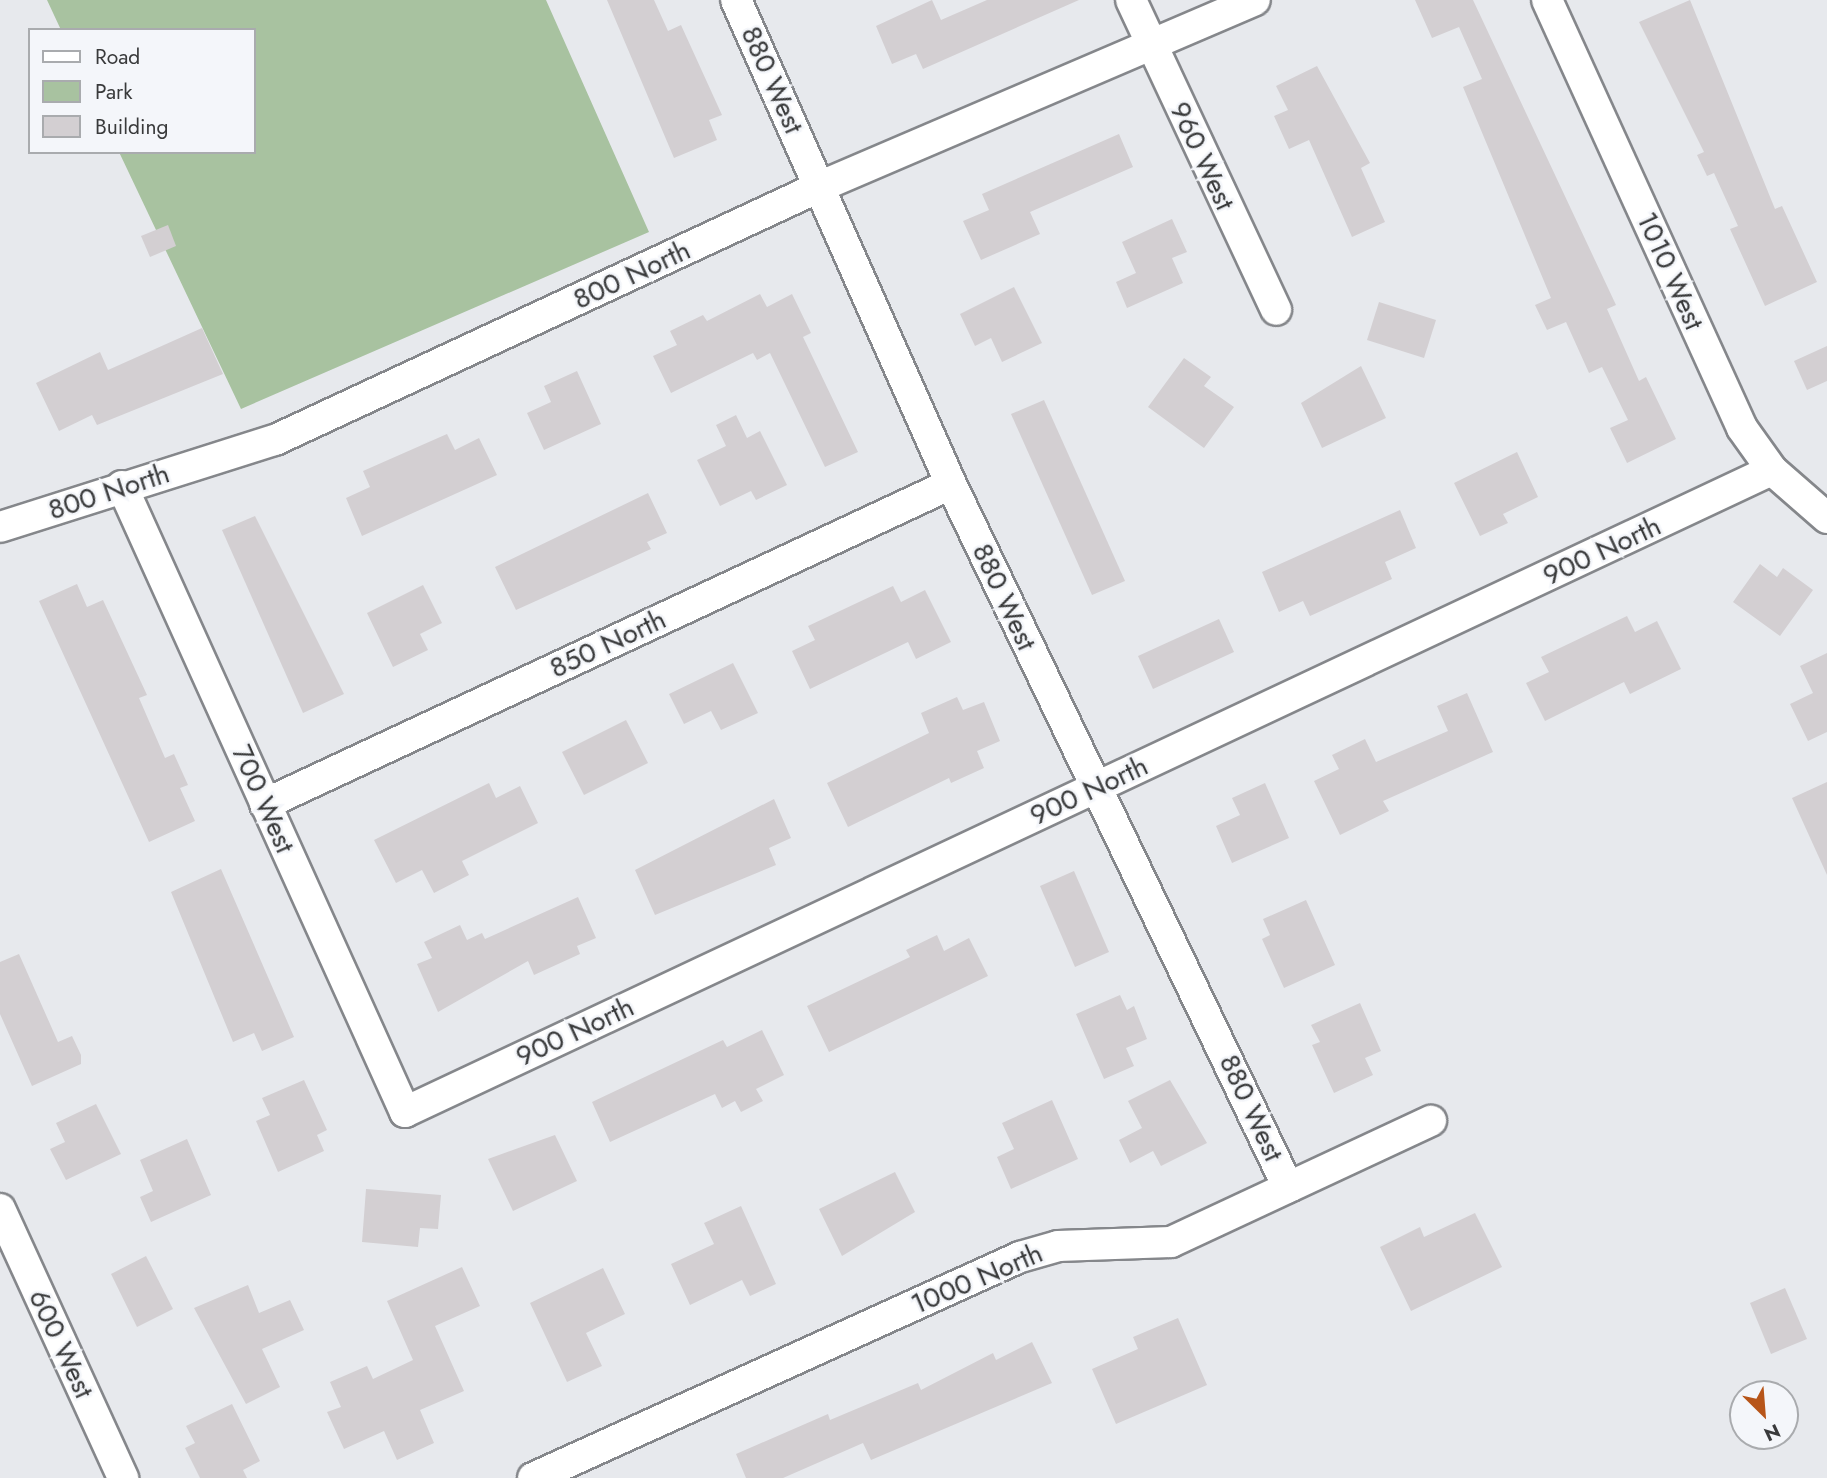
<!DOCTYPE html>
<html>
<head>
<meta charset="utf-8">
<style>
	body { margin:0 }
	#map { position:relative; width:1827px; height:1478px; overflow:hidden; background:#e7e9ed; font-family:Jost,sans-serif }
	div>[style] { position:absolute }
	.green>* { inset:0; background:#a8c2a0 }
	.building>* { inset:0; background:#d3cfd2 }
	.roads { filter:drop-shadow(2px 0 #85878b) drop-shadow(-2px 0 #85878b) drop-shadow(0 2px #85878b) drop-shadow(0 -2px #85878b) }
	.minor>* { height:30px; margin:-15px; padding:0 15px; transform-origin:15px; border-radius:15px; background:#fff }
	span { translate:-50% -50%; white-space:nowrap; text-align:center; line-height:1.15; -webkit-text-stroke:5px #f4f6fa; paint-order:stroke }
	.street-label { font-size:28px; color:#393a3b }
	.legend { position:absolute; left:28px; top:28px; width:228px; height:126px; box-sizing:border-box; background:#f4f6fa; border:2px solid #a9abae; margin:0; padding:9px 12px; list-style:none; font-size:21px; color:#393a3b }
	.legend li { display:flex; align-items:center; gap:14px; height:35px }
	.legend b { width:35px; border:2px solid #a9abae }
	.north { position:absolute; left:1729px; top:1380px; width:70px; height:70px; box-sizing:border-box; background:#f4f6fa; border:2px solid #a9abae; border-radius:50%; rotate:155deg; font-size:19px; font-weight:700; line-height:28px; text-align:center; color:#393a3b }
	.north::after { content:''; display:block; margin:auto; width:24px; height:32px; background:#b75519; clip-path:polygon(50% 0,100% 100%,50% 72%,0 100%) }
</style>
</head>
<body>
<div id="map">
	<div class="green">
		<i style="clip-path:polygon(47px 0,546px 0,649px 232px,241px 409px,119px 152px,254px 152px,254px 30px,61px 30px)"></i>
	</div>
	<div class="building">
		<i style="clip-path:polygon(607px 0,654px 0,668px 31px,681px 25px,722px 115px,709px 120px,717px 140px,674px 158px)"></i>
		<i style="clip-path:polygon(932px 0,941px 20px,987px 0,1079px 0,923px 69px,916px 54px,892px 64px,876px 26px)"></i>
		<i style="clip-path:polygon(1415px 0,1473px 0,1616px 305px,1607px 309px,1639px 381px,1646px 377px,1676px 439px,1627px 463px,1610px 428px,1628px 420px,1602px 367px,1589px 373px,1566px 322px,1547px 330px,1535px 305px,1551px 298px,1463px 87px,1482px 79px,1459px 27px,1432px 38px)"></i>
		<i style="clip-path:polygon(1690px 0,1775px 209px,1782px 206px,1817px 282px,1765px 306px,1730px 229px,1738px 226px,1714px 173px,1707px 176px,1697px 155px,1704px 152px,1639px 22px)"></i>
		<i style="clip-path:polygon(1317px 66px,1370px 163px,1361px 168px,1385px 222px,1352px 237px,1309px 140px,1289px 149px,1274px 116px,1288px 110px,1276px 86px)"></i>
		<i style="clip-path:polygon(1119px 134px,1133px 167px,1030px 212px,1040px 234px,981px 260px,963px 221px,989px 210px,982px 194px)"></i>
		<i style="clip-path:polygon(1172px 219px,1187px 252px,1172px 258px,1183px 283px,1127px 308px,1116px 282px,1136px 273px,1122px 242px)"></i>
		<i style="clip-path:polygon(168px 225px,176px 246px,150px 257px,141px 236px)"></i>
		<i style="clip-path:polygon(1014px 287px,1042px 343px,1002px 362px,991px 338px,975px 346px,960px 314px)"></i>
		<i style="clip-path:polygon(760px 294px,767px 307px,792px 294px,811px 333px,803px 337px,858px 452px,825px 467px,770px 353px,757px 360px,753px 353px,671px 393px,653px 356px,677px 345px,670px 331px,703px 315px,707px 321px)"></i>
		<i style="clip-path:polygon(1379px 302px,1436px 320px,1424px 358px,1367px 340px)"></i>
		<i style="clip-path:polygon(202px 328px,223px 374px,97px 425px,92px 415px,59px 431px,36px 383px,100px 352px,108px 370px)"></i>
		<i style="clip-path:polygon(1827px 346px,1827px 381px,1807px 390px,1794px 361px)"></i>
		<i style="clip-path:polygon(1184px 358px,1211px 377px,1204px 386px,1234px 407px,1204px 448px,1148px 407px)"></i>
		<i style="clip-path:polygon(1361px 366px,1386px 418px,1322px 448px,1301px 403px)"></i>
		<i style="clip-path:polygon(577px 371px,601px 424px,544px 450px,527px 413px,551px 402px,544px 386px)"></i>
		<i style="clip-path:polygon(1044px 400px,1125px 581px,1092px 595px,1011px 414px)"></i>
		<i style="clip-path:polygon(736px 415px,747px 438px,760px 431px,787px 485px,756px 500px,751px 491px,720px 506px,697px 460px,726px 446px,716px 425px)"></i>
		<i style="clip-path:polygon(447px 434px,455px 450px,479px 438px,497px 475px,362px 536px,346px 498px,370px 487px,363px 471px)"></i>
		<i style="clip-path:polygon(1517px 452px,1538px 497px,1503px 514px,1508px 523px,1480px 536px,1454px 483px)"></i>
		<i style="clip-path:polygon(648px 493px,667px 533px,647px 542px,651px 549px,516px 610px,495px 567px)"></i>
		<i style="clip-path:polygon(1400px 510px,1416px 548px,1385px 562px,1392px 579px,1310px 616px,1303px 601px,1279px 612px,1262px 572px)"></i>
		<i style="clip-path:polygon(255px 516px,344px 694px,303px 713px,222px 530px)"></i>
		<i style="clip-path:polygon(1760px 564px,1777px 577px,1783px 568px,1813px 590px,1780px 636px,1733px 602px)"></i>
		<i style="clip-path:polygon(77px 584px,87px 607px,103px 600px,147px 695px,139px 698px,165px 758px,174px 754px,188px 785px,180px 788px,195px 821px,149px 842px,39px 601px)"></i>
		<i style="clip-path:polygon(423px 585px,442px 623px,420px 634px,428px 650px,393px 667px,367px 613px)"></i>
		<i style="clip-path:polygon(893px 586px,901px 602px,925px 590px,951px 642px,916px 659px,908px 642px,810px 689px,792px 651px,815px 640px,808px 626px)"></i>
		<i style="clip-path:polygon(1627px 616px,1635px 632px,1657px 621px,1681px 669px,1630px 694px,1624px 682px,1545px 721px,1526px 683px,1549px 672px,1541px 657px)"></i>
		<i style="clip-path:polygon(1219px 619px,1234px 652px,1153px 689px,1138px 656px)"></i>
		<i style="clip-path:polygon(1827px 653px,1827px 732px,1808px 741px,1790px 704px,1813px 693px,1800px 666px)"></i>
		<i style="clip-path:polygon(733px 663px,758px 713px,721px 730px,711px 711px,684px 724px,669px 694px)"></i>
		<i style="clip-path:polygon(1467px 693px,1493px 752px,1383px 801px,1389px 811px,1340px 835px,1314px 781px,1339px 769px,1332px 755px,1365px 739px,1376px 762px,1448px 731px,1437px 706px)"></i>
		<i style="clip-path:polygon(957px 697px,963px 710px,984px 702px,1000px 741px,977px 751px,984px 768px,951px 783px,949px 778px,848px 827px,827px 783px,929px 733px,921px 713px)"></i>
		<i style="clip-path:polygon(626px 720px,648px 763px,584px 795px,562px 752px)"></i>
		<i style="clip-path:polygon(1827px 782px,1827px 875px,1792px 798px)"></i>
		<i style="clip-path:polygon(489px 783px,496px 798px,520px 786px,538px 823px,462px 861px,469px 875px,434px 893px,422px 870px,396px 883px,374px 840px)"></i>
		<i style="clip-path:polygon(1265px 783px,1289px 838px,1232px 863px,1216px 826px,1240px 815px,1232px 798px)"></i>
		<i style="clip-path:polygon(774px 799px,791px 838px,769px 848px,776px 865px,655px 915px,635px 870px)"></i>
		<i style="clip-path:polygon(221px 869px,294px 1037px,262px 1051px,254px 1033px,233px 1042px,171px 892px)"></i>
		<i style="clip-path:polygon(1074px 871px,1109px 952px,1075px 967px,1040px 886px)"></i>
		<i style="clip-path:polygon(578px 897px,596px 938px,577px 946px,580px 954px,534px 975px,528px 961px,438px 1012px,417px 964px,432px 958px,424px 942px,460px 925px,467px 940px,482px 933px,485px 939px)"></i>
		<i style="clip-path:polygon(1306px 900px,1335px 965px,1284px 988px,1262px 939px,1270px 935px,1263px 919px)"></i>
		<i style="clip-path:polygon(937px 935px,944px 951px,969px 938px,988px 976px,829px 1052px,807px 1006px,910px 957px,906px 950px)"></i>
		<i style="clip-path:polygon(19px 954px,58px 1042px,72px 1036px,81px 1055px,81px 1064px,32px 1086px,0 1014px,0 962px)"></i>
		<i style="clip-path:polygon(1120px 995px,1127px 1010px,1134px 1006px,1147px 1039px,1126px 1048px,1134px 1066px,1104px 1079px,1076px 1014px)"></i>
		<i style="clip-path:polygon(1360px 1003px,1381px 1051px,1365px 1058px,1373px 1075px,1334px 1093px,1312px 1045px,1320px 1042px,1311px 1025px)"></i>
		<i style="clip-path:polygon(762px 1030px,784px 1075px,756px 1089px,763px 1101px,741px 1112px,735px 1101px,722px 1108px,715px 1094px,610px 1142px,592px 1102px,723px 1040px,727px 1047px)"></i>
		<i style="clip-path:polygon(304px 1080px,327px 1130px,317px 1135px,324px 1151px,278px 1172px,256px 1121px,270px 1115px,262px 1098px)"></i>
		<i style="clip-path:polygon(1170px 1080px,1207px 1143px,1161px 1166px,1153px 1151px,1130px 1163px,1119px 1140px,1142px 1128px,1128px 1101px)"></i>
		<i style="clip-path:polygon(1052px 1100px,1078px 1159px,1011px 1189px,997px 1157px,1014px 1149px,1002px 1123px)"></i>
		<i style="clip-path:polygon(96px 1104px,121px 1154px,66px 1180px,50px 1149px,65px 1142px,56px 1123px)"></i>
		<i style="clip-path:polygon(555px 1135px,577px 1181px,513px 1211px,488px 1159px)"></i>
		<i style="clip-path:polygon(187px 1139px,211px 1195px,151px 1222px,140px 1197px,153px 1191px,140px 1160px)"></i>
		<i style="clip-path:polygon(895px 1172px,915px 1212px,842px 1256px,819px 1209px)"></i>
		<i style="clip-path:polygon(366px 1189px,441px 1195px,438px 1229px,420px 1228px,418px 1247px,362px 1242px)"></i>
		<i style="clip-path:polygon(741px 1206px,776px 1284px,750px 1296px,742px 1280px,690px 1305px,671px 1264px,714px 1244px,704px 1223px)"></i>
		<i style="clip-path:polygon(1475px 1213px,1502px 1267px,1411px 1311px,1380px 1247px,1420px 1227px,1424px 1237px)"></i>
		<i style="clip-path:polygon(146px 1256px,173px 1309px,137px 1327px,111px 1274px)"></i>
		<i style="clip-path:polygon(462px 1267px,480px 1306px,435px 1326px,464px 1391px,420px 1410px,434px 1443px,397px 1460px,384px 1431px,344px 1449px,327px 1412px,341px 1407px,330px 1382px,367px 1366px,373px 1379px,413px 1360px,387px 1301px)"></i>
		<i style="clip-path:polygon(603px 1268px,625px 1314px,586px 1333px,602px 1366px,567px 1382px,530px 1303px)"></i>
		<i style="clip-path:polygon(248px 1285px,259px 1313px,290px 1300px,304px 1330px,262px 1349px,280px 1387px,246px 1404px,194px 1308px)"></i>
		<i style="clip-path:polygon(1785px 1288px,1807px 1339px,1771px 1354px,1750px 1303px)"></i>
		<i style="clip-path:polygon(1178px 1318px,1207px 1385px,1116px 1424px,1092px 1369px,1138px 1349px,1133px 1337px)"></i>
		<i style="clip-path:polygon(1032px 1342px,1052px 1383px,871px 1460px,863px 1443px,783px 1478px,746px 1478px,736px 1454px,828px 1414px,830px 1420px,918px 1383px,921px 1390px,993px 1353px,996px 1360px)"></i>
		<i style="clip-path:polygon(232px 1404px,260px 1461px,243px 1470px,247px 1478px,200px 1478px,185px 1448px,195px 1443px,186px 1426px)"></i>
	</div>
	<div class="roads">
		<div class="minor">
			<i style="left:736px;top:0;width:530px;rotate:66.05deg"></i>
			<i style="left:951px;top:484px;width:780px;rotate:64.39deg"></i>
			<i style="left:1131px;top:0;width:342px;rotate:64.9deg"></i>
			<i style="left:1547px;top:0;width:470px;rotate:65.5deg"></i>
			<i style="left:1742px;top:428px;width:52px;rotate:54.5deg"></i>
			<i style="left:1772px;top:470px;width:73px;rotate:41.1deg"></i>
			<i style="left:122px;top:486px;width:687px;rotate:65.67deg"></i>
			<i style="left:405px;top:1112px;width:1510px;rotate:-25.16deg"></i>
			<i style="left:0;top:527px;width:288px;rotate:-17.6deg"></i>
			<i style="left:275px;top:440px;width:600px;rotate:-24.94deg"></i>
			<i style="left:819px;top:187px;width:474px;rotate:-23.2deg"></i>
			<i style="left:265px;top:804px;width:757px;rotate:-25.01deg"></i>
			<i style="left:0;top:1209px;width:296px;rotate:65.4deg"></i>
			<i style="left:533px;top:1478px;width:535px;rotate:-24.41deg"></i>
			<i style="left:1020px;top:1257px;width:40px;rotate:-16deg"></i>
			<i style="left:1058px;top:1246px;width:113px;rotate:-2deg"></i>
			<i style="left:1171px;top:1242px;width:287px;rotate:-25deg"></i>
		</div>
	</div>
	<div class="street-label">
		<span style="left:772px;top:80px;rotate:66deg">880 West</span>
		<span style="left:1202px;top:156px;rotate:65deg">960 West</span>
		<span style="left:1670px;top:271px;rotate:66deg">1010 West</span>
		<span style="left:632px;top:275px;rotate:-25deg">800 North</span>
		<span style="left:109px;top:492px;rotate:-18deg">800 North</span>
		<span style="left:1602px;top:551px;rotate:-25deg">900 North</span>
		<span style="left:1004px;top:597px;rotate:65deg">880 West</span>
		<span style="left:608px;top:644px;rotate:-25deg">850 North</span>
		<span style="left:1089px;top:791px;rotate:-25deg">900 North</span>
		<span style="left:263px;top:799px;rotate:66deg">700 West</span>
		<span style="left:575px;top:1032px;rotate:-25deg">900 North</span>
		<span style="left:1251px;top:1108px;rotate:65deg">880 West</span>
		<span style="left:977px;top:1279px;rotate:-23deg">1000 North</span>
		<span style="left:61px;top:1344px;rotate:65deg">600 West</span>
	</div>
	<ul class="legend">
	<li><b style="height:9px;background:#fff"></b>Road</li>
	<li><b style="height:19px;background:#a8c2a0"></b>Park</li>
	<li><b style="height:19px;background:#d3cfd2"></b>Building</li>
	</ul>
	<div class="north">N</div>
</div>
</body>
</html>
